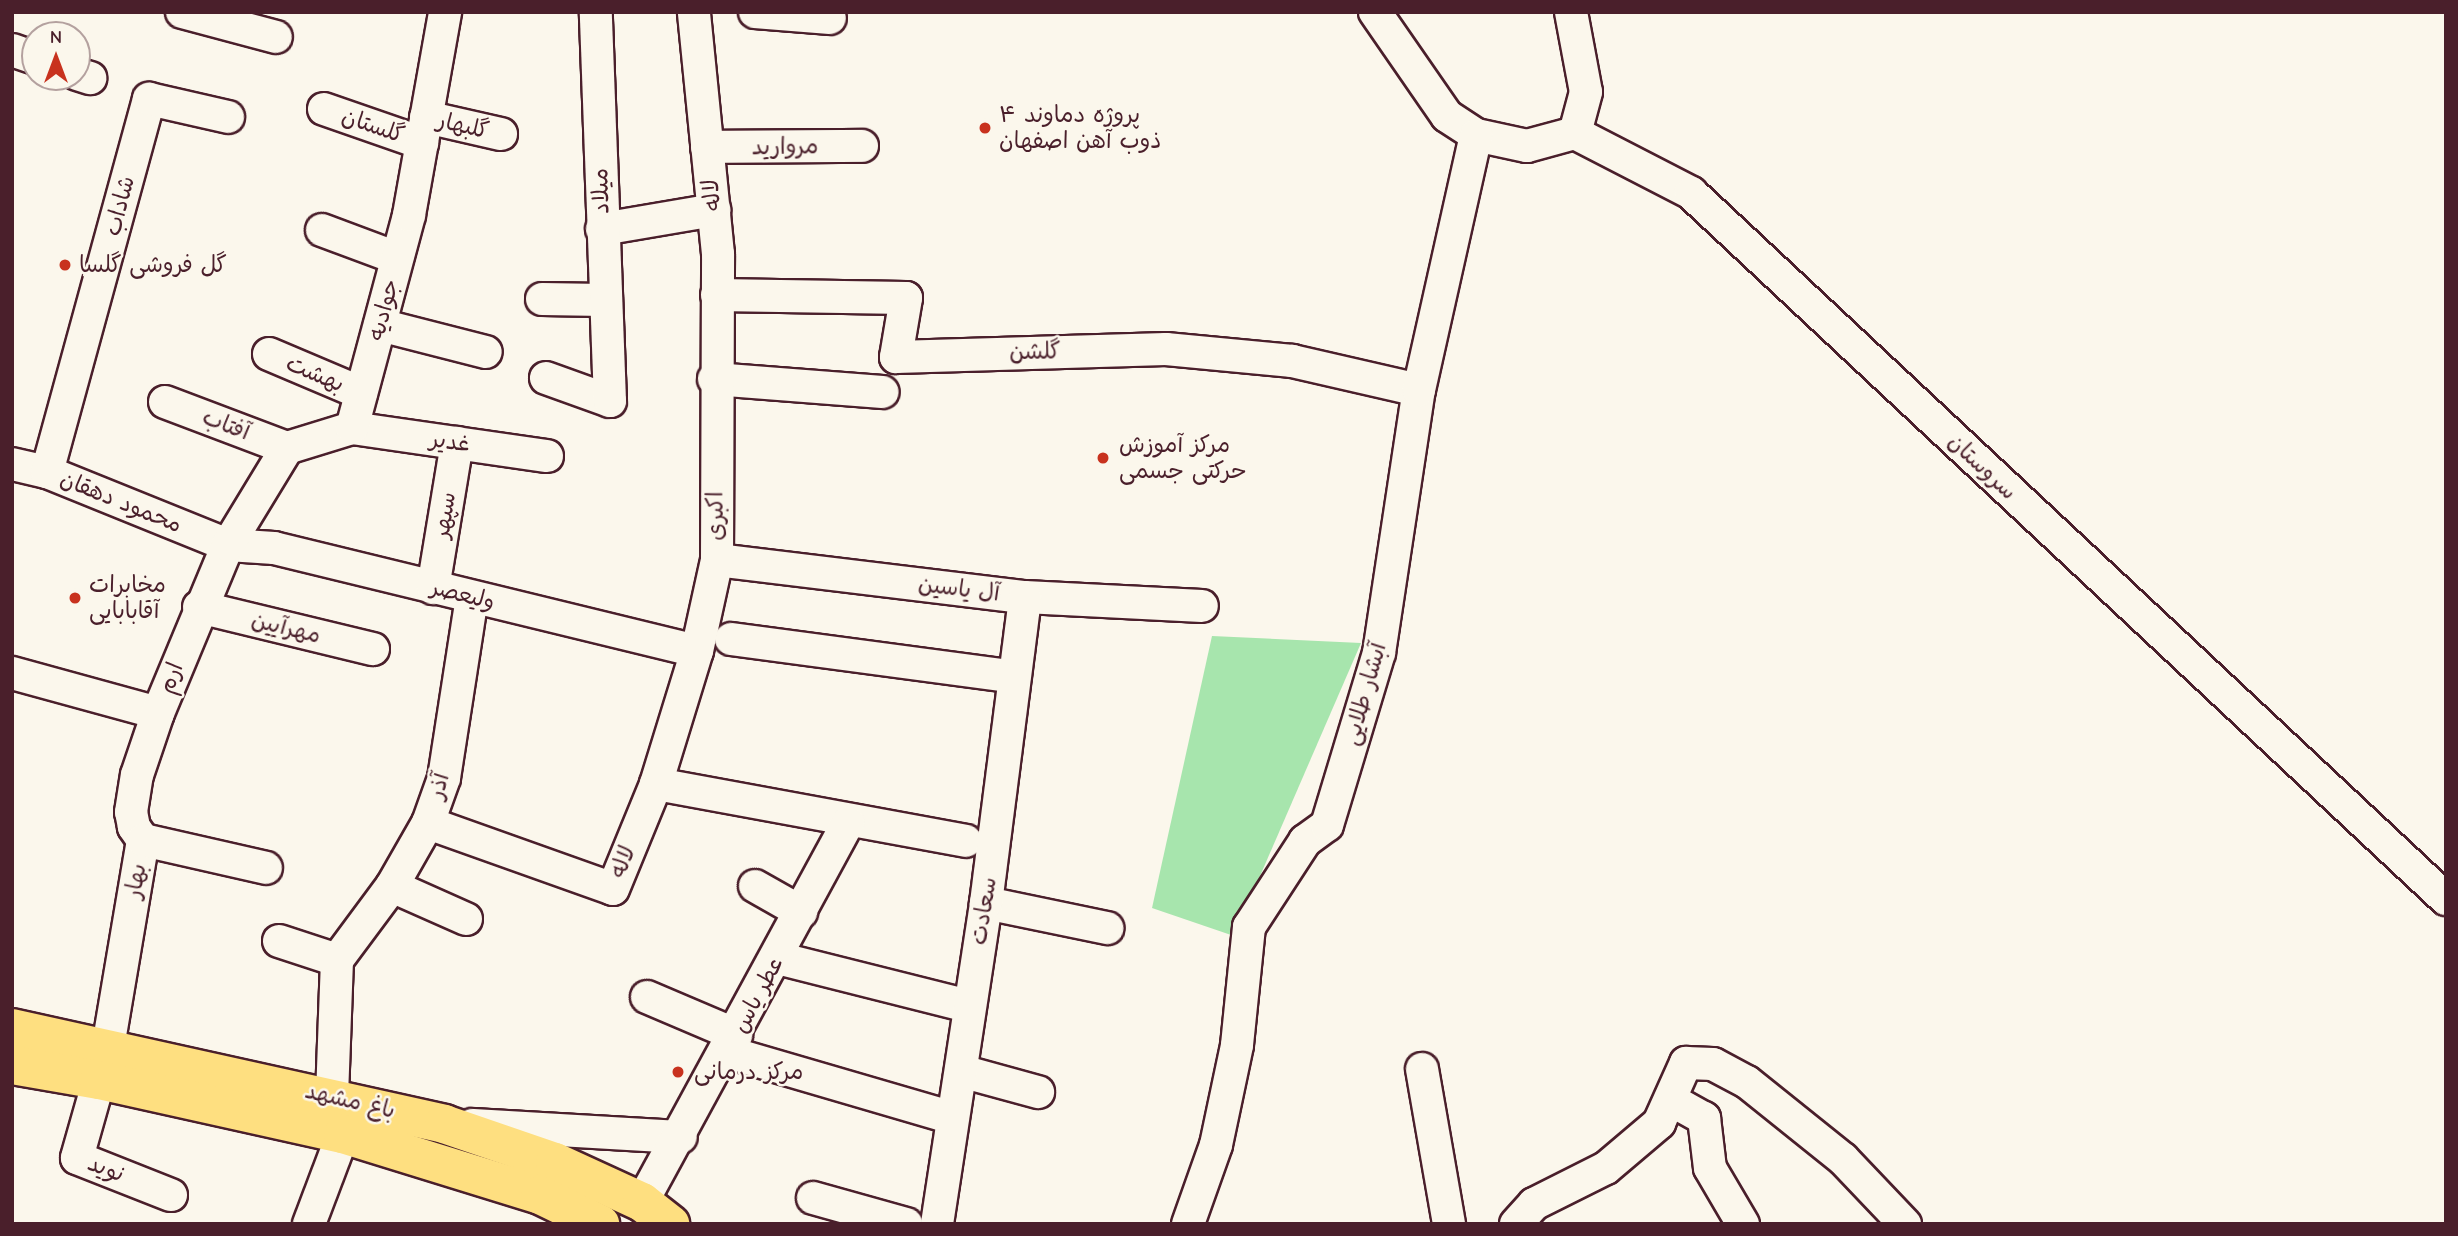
<!DOCTYPE html>
<html>
<head>
<meta charset="utf-8">
<style>
	body { margin:0 }
	#map { position:relative; width:2458px; height:1236px; overflow:hidden; background:#fbf7ec; font-family:"Comic Neue","Playpen Sans Arabic",sans-serif }
	div>[style] { position:absolute }
	.green>* { inset:0; background:#a7e5ad }
	.roads { filter:drop-shadow(2px 0 #4a1f2b) drop-shadow(-2px 0 #4a1f2b) drop-shadow(0 2px #4a1f2b) drop-shadow(0 -2px #4a1f2b) }
	.minor>* { height:32px; margin:-16px; padding:0 16px; transform-origin:16px; border-radius:16px; background:#fbf7ec }
	.major>* { height:38px; margin:-19px; padding:0 19px; transform-origin:19px; border-radius:19px; background:#fedf80 }
	.dots>* { width:19px; height:19px; translate:-50% -50%; box-sizing:border-box; border:4px solid #fbf7ec; border-radius:50% }
	span { translate:-50% -50%; white-space:nowrap; text-align:center; line-height:1.15; -webkit-text-stroke:5px #fbf7ec; paint-order:stroke }
	.poi-label { font-size:23px; color:#4a1f2b }
	.left { translate:0 -50%; text-align:left }
	.street-label { font-size:23px; color:#4a1f2b }
	.frame { position:absolute; inset:0; border:14px solid #4a1f2b; pointer-events:none }
	.north { position:absolute; left:21px; top:21px; width:70px; height:70px; box-sizing:border-box; background:#fbf7ec; border:2px solid #b4a19f; border-radius:50%; rotate:0deg; font-size:19px; font-weight:700; line-height:28px; text-align:center; color:#4a1f2b }
	.north::after { content:''; display:block; margin:auto; width:24px; height:32px; background:#c8321e; clip-path:polygon(50% 0,100% 100%,50% 72%,0 100%) }
</style>
</head>
<body>
<div id="map">
	<div class="green">
		<i style="clip-path:polygon(1212px 636px,1361px 643px,1234px 936px,1152px 908px)"></i>
	</div>
	<div class="roads">
		<div class="minor">
			<i style="left:182px;top:12px;width:97px;rotate:14.9deg"></i>
			<i style="left:755px;top:12px;width:75px;rotate:4.6deg"></i>
			<i style="left:1375px;top:12px;width:126px;rotate:55.3deg"></i>
			<i style="left:1447px;top:116px;width:35px;rotate:33deg"></i>
			<i style="left:1476px;top:135px;width:52px;rotate:12.2deg"></i>
			<i style="left:1527px;top:146px;width:50px;rotate:-15.2deg"></i>
			<i style="left:1575px;top:133px;width:131px;rotate:27.3deg"></i>
			<i style="left:1691px;top:193px;width:1034px;rotate:43.08deg"></i>
			<i style="left:1571px;top:12px;width:81px;rotate:79.4deg"></i>
			<i style="left:1586px;top:92px;width:42px;rotate:105deg"></i>
			<i style="left:12px;top:50px;width:24px;rotate:19deg"></i>
			<i style="left:77px;top:74px;width:14px;rotate:17deg"></i>
			<i style="left:324px;top:109px;width:104px;rotate:19.1deg"></i>
			<i style="left:426px;top:117px;width:77px;rotate:12.8deg"></i>
			<i style="left:707px;top:147px;width:155px;rotate:-0.4deg"></i>
			<i style="left:602px;top:229px;width:114px;rotate:-9.6deg"></i>
			<i style="left:322px;top:230px;width:80px;rotate:20.5deg"></i>
			<i style="left:717px;top:295px;width:189px;rotate:0.9deg"></i>
			<i style="left:906px;top:298px;width:60px;rotate:99.6deg"></i>
			<i style="left:896px;top:357px;width:270px;rotate:-1.7deg"></i>
			<i style="left:1166px;top:349px;width:127px;rotate:5.4deg"></i>
			<i style="left:1292px;top:361px;width:130px;rotate:12.9deg"></i>
			<i style="left:542px;top:299px;width:62px;rotate:0.9deg"></i>
			<i style="left:380px;top:325px;width:109px;rotate:14.3deg"></i>
			<i style="left:269px;top:354px;width:100px;rotate:23deg"></i>
			<i style="left:546px;top:378px;width:68px;rotate:19.8deg"></i>
			<i style="left:610px;top:401px;width:389px;rotate:-92.1deg"></i>
			<i style="left:714px;top:379px;width:169px;rotate:4.4deg"></i>
			<i style="left:165px;top:402px;width:130px;rotate:20.7deg"></i>
			<i style="left:352px;top:428px;width:197px;rotate:8.2deg"></i>
			<i style="left:12px;top:464px;width:36px;rotate:13deg"></i>
			<i style="left:47px;top:472px;width:195px;rotate:22deg"></i>
			<i style="left:228px;top:545px;width:46px;rotate:3.7deg"></i>
			<i style="left:274px;top:548px;width:435px;rotate:13.7deg"></i>
			<i style="left:47px;top:472px;width:387px;rotate:-74.7deg"></i>
			<i style="left:149px;top:99px;width:81px;rotate:12.8deg"></i>
			<i style="left:717px;top:560px;width:310px;rotate:6.9deg"></i>
			<i style="left:1025px;top:597px;width:177px;rotate:2.9deg"></i>
			<i style="left:433px;top:588px;width:147px;rotate:-80.6deg"></i>
			<i style="left:199px;top:607px;width:179px;rotate:13.6deg"></i>
			<i style="left:731px;top:639px;width:286px;rotate:7.6deg"></i>
			<i style="left:12px;top:673px;width:151px;rotate:15.3deg"></i>
			<i style="left:158px;top:713px;width:182px;rotate:-67.4deg"></i>
			<i style="left:228px;top:545px;width:114px;rotate:-58.7deg"></i>
			<i style="left:287px;top:448px;width:68px;rotate:-17.1deg"></i>
			<i style="left:352px;top:428px;width:220px;rotate:-75deg"></i>
			<i style="left:409px;top:215px;width:206px;rotate:-79.9deg"></i>
			<i style="left:656px;top:784px;width:315px;rotate:10.4deg"></i>
			<i style="left:428px;top:823px;width:196px;rotate:19.6deg"></i>
			<i style="left:613px;top:889px;width:113px;rotate:-67.7deg"></i>
			<i style="left:656px;top:784px;width:139px;rotate:-72.9deg"></i>
			<i style="left:697px;top:651px;width:93px;rotate:-77.6deg"></i>
			<i style="left:717px;top:560px;width:306px;rotate:-89.8deg"></i>
			<i style="left:718px;top:254px;width:243px;rotate:-95.7deg"></i>
			<i style="left:143px;top:840px;width:16px;rotate:-125deg"></i>
			<i style="left:134px;top:827px;width:15px;rotate:-101deg"></i>
			<i style="left:131px;top:812px;width:37px;rotate:-81deg"></i>
			<i style="left:137px;top:775px;width:65px;rotate:-71.3deg"></i>
			<i style="left:755px;top:886px;width:53px;rotate:29.5deg"></i>
			<i style="left:986px;top:903px;width:124px;rotate:11.7deg"></i>
			<i style="left:466px;top:919px;width:81px;rotate:-156deg"></i>
			<i style="left:392px;top:886px;width:73px;rotate:-60.3deg"></i>
			<i style="left:428px;top:823px;width:48px;rotate:-70.4deg"></i>
			<i style="left:444px;top:778px;width:182px;rotate:-81.2deg"></i>
			<i style="left:279px;top:941px;width:61px;rotate:18.1deg"></i>
			<i style="left:337px;top:960px;width:137px;rotate:92.1deg"></i>
			<i style="left:777px;top:958px;width:197px;rotate:14.1deg"></i>
			<i style="left:337px;top:960px;width:92px;rotate:-53.4deg"></i>
			<i style="left:647px;top:997px;width:97px;rotate:23.1deg"></i>
			<i style="left:108px;top:1047px;width:210px;rotate:-80.4deg"></i>
			<i style="left:143px;top:840px;width:126px;rotate:12.8deg"></i>
			<i style="left:727px;top:1052px;width:235px;rotate:16.3deg"></i>
			<i style="left:1422px;top:1069px;width:157px;rotate:80.1deg"></i>
			<i style="left:961px;top:1071px;width:80px;rotate:15.3deg"></i>
			<i style="left:99px;top:1080px;width:81px;rotate:105.8deg"></i>
			<i style="left:77px;top:1158px;width:101px;rotate:21.5deg"></i>
			<i style="left:1671px;top:1100px;width:38px;rotate:29deg"></i>
			<i style="left:1704px;top:1118px;width:50px;rotate:83.2deg"></i>
			<i style="left:1710px;top:1168px;width:65px;rotate:59.5deg"></i>
			<i style="left:472px;top:1125px;width:209px;rotate:3.3deg"></i>
			<i style="left:813px;top:1198px;width:97px;rotate:15.6deg"></i>
			<i style="left:642px;top:1202px;width:432px;rotate:-61.5deg"></i>
			<i style="left:309px;top:1224px;width:96px;rotate:-69.3deg"></i>
			<i style="left:937px;top:1224px;width:325px;rotate:-81.3deg"></i>
			<i style="left:986px;top:903px;width:308px;rotate:-82.7deg"></i>
			<i style="left:1188px;top:1224px;width:84px;rotate:-70.5deg"></i>
			<i style="left:1216px;top:1145px;width:102px;rotate:-78.1deg"></i>
			<i style="left:1237px;top:1045px;width:119px;rotate:-84.2deg"></i>
			<i style="left:1249px;top:927px;width:103px;rotate:-56.9deg"></i>
			<i style="left:1305px;top:841px;width:27px;rotate:-36deg"></i>
			<i style="left:1327px;top:825px;width:180px;rotate:-73.2deg"></i>
			<i style="left:1379px;top:653px;width:266px;rotate:-81.4deg"></i>
			<i style="left:1419px;top:390px;width:261px;rotate:-77.4deg"></i>
			<i style="left:1516px;top:1224px;width:27px;rotate:-48deg"></i>
			<i style="left:1534px;top:1204px;width:80px;rotate:-26.6deg"></i>
			<i style="left:1606px;top:1168px;width:70px;rotate:-40.3deg"></i>
			<i style="left:1659px;top:1123px;width:66px;rotate:-65.8deg"></i>
			<i style="left:1686px;top:1063px;width:27px;rotate:2deg"></i>
			<i style="left:1713px;top:1064px;width:38px;rotate:28deg"></i>
			<i style="left:1747px;top:1082px;width:123px;rotate:38.7deg"></i>
			<i style="left:1843px;top:1159px;width:90px;rotate:46.4deg"></i>
		</div>
		<div class="major">
			<i style="left:12px;top:1028px;width:443px;rotate:12.5deg"></i>
			<i style="left:444px;top:1124px;width:117px;rotate:18.9deg"></i>
			<i style="left:555px;top:1162px;width:96px;rotate:24.7deg"></i>
			<i style="left:642px;top:1202px;width:36px;rotate:38deg"></i>
			<i style="left:12px;top:1065px;width:88px;rotate:9.8deg"></i>
			<i style="left:99px;top:1080px;width:250px;rotate:12.5deg"></i>
			<i style="left:343px;top:1134px;width:206px;rotate:17.2deg"></i>
			<i style="left:540px;top:1195px;width:67px;rotate:25.8deg"></i>
		</div>
	</div>
	<div class="dots">
		<i style="left:985px;top:128px;background:#c8321e"></i>
		<i style="left:65px;top:265px;background:#c8321e"></i>
		<i style="left:1103px;top:458px;background:#c8321e"></i>
		<i style="left:75px;top:598px;background:#c8321e"></i>
		<i style="left:678px;top:1072px;background:#c8321e"></i>
	</div>
	<div class="poi-label">
		<span class="left" style="left:999px;top:128px">پروژه دماوند ۴<br>ذوب آهن اصفهان</span>
		<span class="left" style="left:79px;top:265px">گل فروشی گلسا</span>
		<span class="left" style="left:1119px;top:458px">مرکز آموزش<br>حرکتی جسمی</span>
		<span class="left" style="left:89px;top:598px">مخابرات<br>آقابابایی</span>
		<span class="left" style="left:694px;top:1072px">مرکز درمانی</span>
	</div>
	<div class="street-label">
		<span style="left:373px;top:126px;rotate:19deg">گلستان</span>
		<span style="left:463px;top:126px;rotate:13deg">گلبهار</span>
		<span style="left:785px;top:147px;rotate:-1deg">مروارید</span>
		<span style="left:601px;top:191px;rotate:-92deg">میلاد</span>
		<span style="left:712px;top:195px;rotate:-96deg">لاله</span>
		<span style="left:120px;top:206px;rotate:-75deg">شاداب</span>
		<span style="left:384px;top:310px;rotate:-75deg">جوادیه</span>
		<span style="left:1035px;top:352px;rotate:-1deg">گلشن</span>
		<span style="left:315px;top:374px;rotate:23deg">بهشت</span>
		<span style="left:226px;top:425px;rotate:21deg">آفتاب</span>
		<span style="left:450px;top:442px;rotate:8deg">غدیر</span>
		<span style="left:1982px;top:467px;rotate:43deg">سروستان</span>
		<span style="left:121px;top:502px;rotate:22deg">محمود دهقان</span>
		<span style="left:445px;top:515px;rotate:-81deg">سپهر</span>
		<span style="left:716px;top:516px;rotate:-91deg">اکبری</span>
		<span style="left:959px;top:589px;rotate:7deg">آل یاسین</span>
		<span style="left:463px;top:595px;rotate:14deg">ولیعصر</span>
		<span style="left:286px;top:628px;rotate:14deg">مهرآیین</span>
		<span style="left:171px;top:678px;rotate:-69deg">ارم</span>
		<span style="left:1365px;top:694px;rotate:-74deg">آبشار طلایی</span>
		<span style="left:439px;top:786px;rotate:-74deg">آذر</span>
		<span style="left:623px;top:862px;rotate:-68deg">لاله</span>
		<span style="left:136px;top:881px;rotate:-80deg">بهار</span>
		<span style="left:984px;top:911px;rotate:-81deg">سعادت</span>
		<span style="left:758px;top:995px;rotate:-62deg">عطر یاس</span>
		<span style="left:350px;top:1101px;rotate:13deg">باغ مشهد</span>
		<span style="left:106px;top:1169px;rotate:21deg">نوید</span>
	</div>
	<div class="frame"></div>
	<div class="north">N</div>
</div>
</body>
</html>
